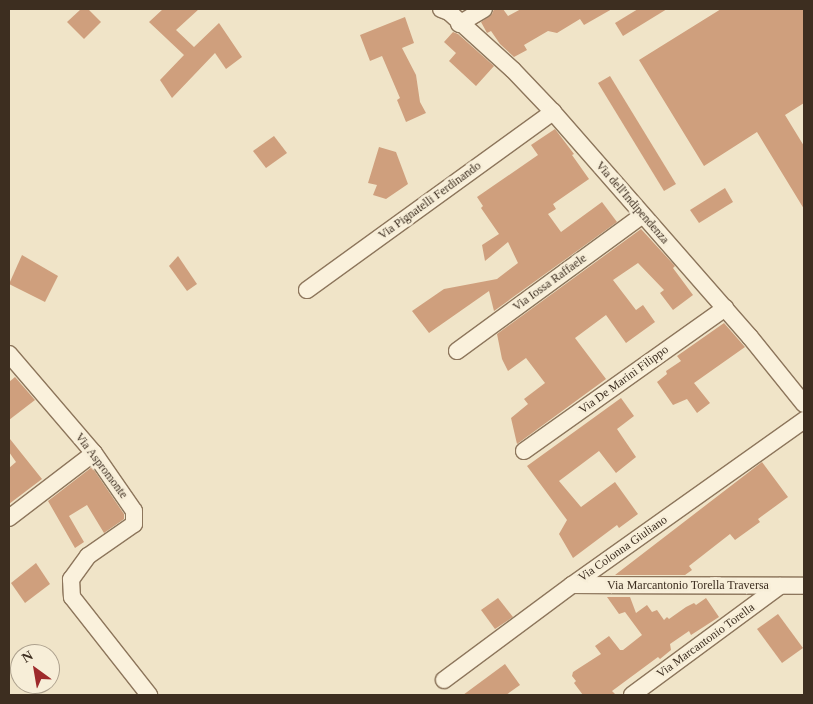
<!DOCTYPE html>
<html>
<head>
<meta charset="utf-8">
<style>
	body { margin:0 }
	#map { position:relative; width:813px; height:704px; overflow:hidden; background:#f0e4c8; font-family:Georgia,serif }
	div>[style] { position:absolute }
	.building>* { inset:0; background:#cf9f7d }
	.roads { filter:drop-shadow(1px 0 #8d765c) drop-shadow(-1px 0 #8d765c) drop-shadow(0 1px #8d765c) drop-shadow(0 -1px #8d765c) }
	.minor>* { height:16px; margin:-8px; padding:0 8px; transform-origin:8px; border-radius:8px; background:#faf1dc }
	span { translate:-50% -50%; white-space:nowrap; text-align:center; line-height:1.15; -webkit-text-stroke:5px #f7eed8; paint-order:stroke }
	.street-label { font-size:12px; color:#3d2e20 }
	.frame { position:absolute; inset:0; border:10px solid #3d2e20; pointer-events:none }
	.north { position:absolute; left:10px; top:644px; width:50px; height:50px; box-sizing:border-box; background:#f7eed8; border:1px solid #ada18e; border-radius:50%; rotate:328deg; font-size:14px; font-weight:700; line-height:20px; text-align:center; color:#3d2e20 }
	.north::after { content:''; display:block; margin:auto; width:18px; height:22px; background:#9e2a2b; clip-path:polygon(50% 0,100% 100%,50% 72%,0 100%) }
</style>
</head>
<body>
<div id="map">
	<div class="building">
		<i style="clip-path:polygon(81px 9px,88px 9px,101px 22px,84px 39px,67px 22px)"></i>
		<i style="clip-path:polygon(163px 9px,199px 9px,176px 30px,194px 47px,219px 23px,242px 57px,226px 69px,215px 53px,172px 98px,160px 80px,184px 55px,149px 22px)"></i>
		<i style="clip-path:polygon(494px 9px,503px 9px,508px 16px,521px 9px,612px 9px,584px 25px,580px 19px,557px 33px,548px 31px,524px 45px,527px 50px,514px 57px,500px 44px,491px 31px,487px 33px,481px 22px,492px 14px)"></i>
		<i style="clip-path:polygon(638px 9px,667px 9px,623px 36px,615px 23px)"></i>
		<i style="clip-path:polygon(721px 9px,804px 9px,804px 103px,785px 115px,804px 146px,804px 209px,757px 132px,704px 166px,639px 60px)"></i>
		<i style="clip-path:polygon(405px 17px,414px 43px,402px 48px,416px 75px,420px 102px,426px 113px,406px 122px,397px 100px,400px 98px,382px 56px,370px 61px,360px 35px)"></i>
		<i style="clip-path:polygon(453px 32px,458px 34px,494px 66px,476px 86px,449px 61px,456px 53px,444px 42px)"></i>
		<i style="clip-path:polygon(610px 76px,676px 184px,664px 191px,598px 83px)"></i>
		<i style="clip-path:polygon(555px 129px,574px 154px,572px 155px,589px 179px,553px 204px,556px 209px,548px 214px,561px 232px,602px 202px,617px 222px,494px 311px,489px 291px,429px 333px,412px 311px,444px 289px,497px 279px,518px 263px,508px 242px,485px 261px,482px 245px,499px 234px,481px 208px,483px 206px,477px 197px,538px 155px,531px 145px)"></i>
		<i style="clip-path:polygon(274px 136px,287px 153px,266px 168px,253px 151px)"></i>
		<i style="clip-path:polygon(379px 147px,396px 152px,408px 184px,386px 199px,373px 195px,377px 185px,368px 183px)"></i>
		<i style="clip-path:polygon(725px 188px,733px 202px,699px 223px,690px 210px)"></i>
		<i style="clip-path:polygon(641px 229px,675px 266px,673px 268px,693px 295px,673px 310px,660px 293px,664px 290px,638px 263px,613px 280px,636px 310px,643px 305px,655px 322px,626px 343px,606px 315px,575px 338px,606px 379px,517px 444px,511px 418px,528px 404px,524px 399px,545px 383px,526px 358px,508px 371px,502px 359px,497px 334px)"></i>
		<i style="clip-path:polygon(22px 255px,58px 276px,45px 302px,9px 284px)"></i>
		<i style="clip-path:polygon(178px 256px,197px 284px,187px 291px,169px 266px)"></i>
		<i style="clip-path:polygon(724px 323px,745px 347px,694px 383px,710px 403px,697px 413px,687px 399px,673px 405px,657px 382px,667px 374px,666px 371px,681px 361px,677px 356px)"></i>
		<i style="clip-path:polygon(15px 377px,35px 400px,9px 420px,9px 382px)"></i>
		<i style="clip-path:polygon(621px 398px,634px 416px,617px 429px,636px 457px,616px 473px,599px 451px,559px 481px,581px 507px,615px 482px,638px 514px,619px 528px,617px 525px,573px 558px,559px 534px,567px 520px,527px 466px)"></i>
		<i style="clip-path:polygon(10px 439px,42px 479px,9px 504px,9px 468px,16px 462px,9px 452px)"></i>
		<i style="clip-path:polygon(762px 462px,788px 497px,758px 519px,760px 522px,735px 540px,730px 534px,689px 566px,692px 570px,685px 575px,615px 575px)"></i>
		<i style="clip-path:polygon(92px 467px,124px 514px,124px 519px,104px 533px,87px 505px,69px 516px,84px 542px,75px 548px,48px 501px)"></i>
		<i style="clip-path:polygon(36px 563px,50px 584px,25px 603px,11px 583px)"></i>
		<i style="clip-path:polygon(607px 597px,630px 597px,636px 613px,647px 605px,652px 612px,657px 610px,664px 620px,667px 617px,669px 619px,686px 607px,694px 603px,696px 605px,706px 598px,719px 617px,691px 635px,689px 631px,670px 644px,671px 650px,660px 659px,658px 657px,612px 691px,616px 695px,583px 695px,574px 683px,576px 681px,572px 676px,573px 672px,601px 654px,595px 646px,609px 636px,620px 650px,623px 650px,642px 635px,625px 612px,619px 614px)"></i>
		<i style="clip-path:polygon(498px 598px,513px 617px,495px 629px,481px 610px)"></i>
		<i style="clip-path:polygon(778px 614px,803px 648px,782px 663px,757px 629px)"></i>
		<i style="clip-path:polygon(505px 664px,520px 685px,506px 695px,463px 695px)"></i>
	</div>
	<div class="roads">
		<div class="minor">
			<i style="left:441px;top:9px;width:9px;rotate:21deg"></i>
			<i style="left:449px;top:12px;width:86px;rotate:42.2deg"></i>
			<i style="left:513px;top:70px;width:58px;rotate:46.4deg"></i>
			<i style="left:553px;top:112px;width:299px;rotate:48.8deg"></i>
			<i style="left:750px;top:337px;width:86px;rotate:51.1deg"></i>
			<i style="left:459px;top:24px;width:29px;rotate:-31deg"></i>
			<i style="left:307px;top:290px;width:304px;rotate:-35.9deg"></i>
			<i style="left:457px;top:351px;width:230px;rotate:-36.2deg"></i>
			<i style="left:9px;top:354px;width:130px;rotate:49.4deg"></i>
			<i style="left:94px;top:453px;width:70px;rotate:55.4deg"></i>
			<i style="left:134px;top:511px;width:13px;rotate:90deg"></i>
			<i style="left:134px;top:524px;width:56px;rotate:145.2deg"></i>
			<i style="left:88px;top:556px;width:29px;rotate:126deg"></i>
			<i style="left:71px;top:579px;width:18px;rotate:87deg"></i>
			<i style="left:72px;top:597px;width:125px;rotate:51.8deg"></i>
			<i style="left:524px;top:451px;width:247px;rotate:-35.4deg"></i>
			<i style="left:9px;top:518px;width:107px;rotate:-37.4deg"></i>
			<i style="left:572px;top:585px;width:232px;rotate:0.2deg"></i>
			<i style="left:444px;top:680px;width:159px;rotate:-36.6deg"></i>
			<i style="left:572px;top:585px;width:285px;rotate:-35.4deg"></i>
			<i style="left:632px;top:695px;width:184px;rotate:-36.4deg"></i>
		</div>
	</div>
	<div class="street-label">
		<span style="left:430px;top:201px;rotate:-36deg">Via Pignatelli Ferdinando</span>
		<span style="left:632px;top:203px;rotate:49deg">Via dell'Indipendenza</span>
		<span style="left:550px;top:283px;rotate:-36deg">Via Iossa Raffaele</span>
		<span style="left:624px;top:380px;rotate:-36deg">Via De Marini Filippo</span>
		<span style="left:101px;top:466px;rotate:53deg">Via Aspromonte</span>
		<span style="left:623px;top:549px;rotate:-35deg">Via Colonna Giuliano</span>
		<span style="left:688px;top:586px">Via Marcantonio Torella Traversa</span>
		<span style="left:706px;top:641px;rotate:-36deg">Via Marcantonio Torella</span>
	</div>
	<div class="frame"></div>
	<div class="north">N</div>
</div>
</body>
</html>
